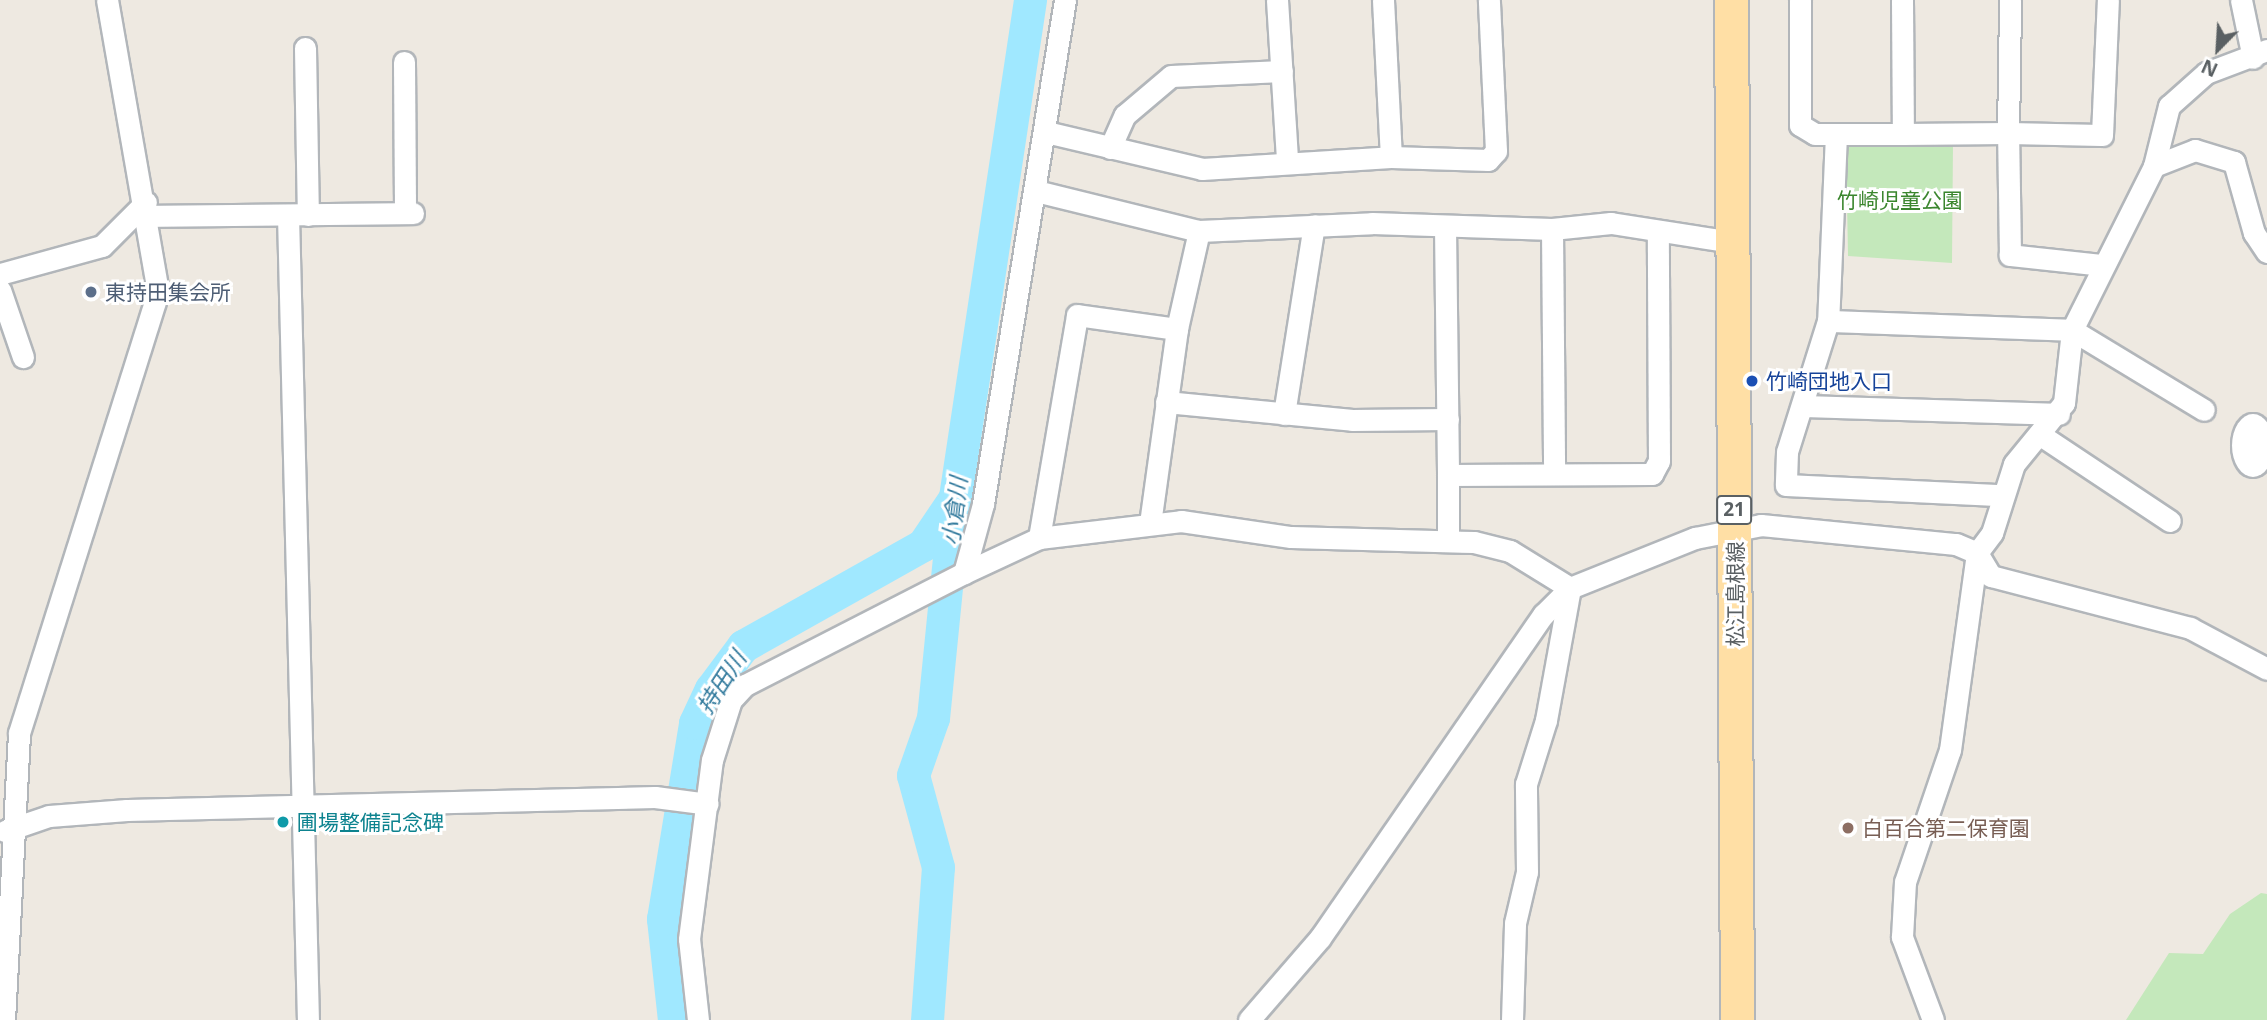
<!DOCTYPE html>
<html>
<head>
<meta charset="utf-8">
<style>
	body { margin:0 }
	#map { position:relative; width:2267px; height:1020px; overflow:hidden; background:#eee9e1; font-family:"Open Sans","Noto Sans JP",sans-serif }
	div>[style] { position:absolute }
	.green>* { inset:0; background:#c4e8bb }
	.river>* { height:33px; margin:-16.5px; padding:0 16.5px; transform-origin:16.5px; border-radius:16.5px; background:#a0e8ff }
	.roads { filter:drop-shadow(2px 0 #b2b6ba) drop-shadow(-2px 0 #b2b6ba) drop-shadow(0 2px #b2b6ba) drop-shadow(0 -2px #b2b6ba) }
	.minor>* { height:21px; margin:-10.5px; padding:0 10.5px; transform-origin:10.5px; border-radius:10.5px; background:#fff }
	.minor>.ring { margin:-10.5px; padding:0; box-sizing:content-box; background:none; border:21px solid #fff; border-radius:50% }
	.primary>* { height:33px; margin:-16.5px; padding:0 16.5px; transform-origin:16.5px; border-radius:16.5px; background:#ffdfa5 }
	.dots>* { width:19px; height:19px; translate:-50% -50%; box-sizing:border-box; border:4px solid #fff; border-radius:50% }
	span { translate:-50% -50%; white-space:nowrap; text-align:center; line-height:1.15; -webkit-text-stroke:6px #fff; paint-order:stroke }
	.shield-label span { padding:2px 5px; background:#fff; border:2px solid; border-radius:5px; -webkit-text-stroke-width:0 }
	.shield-label { font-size:19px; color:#5a6063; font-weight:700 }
	.park-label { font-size:21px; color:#3b862e }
	.service-label { font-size:21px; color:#4e5e75 }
	.left { translate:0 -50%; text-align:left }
	.transit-label { font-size:21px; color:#164399 }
	.street-label { font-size:21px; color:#5a6063 }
	.culture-label { font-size:21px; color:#0d838f }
	.education-label { font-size:21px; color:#785e54 }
	.water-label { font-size:23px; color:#30799c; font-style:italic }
	.north { position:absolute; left:2183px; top:14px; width:70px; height:70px; -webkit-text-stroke:5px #fff; paint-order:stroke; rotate:204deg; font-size:19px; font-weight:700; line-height:28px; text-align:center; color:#5a6063 }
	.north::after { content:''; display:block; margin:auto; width:24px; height:32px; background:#5a6063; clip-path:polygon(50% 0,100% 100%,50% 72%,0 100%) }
</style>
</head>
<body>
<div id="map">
	<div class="green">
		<i style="clip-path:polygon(1953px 143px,1952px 263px,1848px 256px,1846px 145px)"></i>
		<i style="clip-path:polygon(2261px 893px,2267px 894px,2267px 1020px,2126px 1020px,2169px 953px,2203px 954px,2230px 914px)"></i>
	</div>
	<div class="river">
		<i style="left:674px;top:1020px;width:102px;rotate:-96.2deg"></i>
		<i style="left:663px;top:919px;width:199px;rotate:-80.7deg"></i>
		<i style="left:695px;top:723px;width:38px;rotate:-65deg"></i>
		<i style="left:711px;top:689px;width:54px;rotate:-53.3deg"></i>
		<i style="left:743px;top:646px;width:206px;rotate:-29.3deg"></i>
		<i style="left:923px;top:545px;width:55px;rotate:-56deg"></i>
		<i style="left:927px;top:1020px;width:153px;rotate:-85.9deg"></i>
		<i style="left:938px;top:867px;width:95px;rotate:-105.2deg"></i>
		<i style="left:913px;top:775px;width:60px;rotate:-70.7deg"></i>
		<i style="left:933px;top:718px;width:222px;rotate:-84.3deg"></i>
		<i style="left:955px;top:497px;width:503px;rotate:-81.42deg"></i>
	</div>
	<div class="roads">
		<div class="minor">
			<i style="left:1277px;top:0;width:160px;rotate:86.4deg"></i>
			<i style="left:1383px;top:0;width:157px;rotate:87.1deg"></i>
			<i style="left:1800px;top:0;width:125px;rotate:90deg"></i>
			<i style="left:1800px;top:125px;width:17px;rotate:31deg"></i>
			<i style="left:1815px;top:134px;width:88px"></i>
			<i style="left:1903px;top:134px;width:105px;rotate:-0.5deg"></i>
			<i style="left:2008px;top:133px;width:133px;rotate:-89.1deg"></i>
			<i style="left:1902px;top:0;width:134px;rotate:89.6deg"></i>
			<i style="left:2241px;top:0;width:59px;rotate:78.3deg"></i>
			<i style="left:305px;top:48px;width:167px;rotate:89deg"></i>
			<i style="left:404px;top:62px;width:151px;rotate:89.6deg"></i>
			<i style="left:1046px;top:132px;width:160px;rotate:13.3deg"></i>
			<i style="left:1202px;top:169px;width:189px;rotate:-3.6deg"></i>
			<i style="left:1391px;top:157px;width:97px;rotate:1.8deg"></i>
			<i style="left:1488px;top:160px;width:12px;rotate:-48deg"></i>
			<i style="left:1496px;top:151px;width:151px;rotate:-92.7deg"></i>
			<i style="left:1836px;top:134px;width:187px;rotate:92.4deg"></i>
			<i style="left:1828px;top:321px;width:137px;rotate:107.4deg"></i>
			<i style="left:1787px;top:452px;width:33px;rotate:92deg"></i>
			<i style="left:1786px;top:485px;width:216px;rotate:2.7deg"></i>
			<i style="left:1110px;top:148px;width:36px;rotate:-66deg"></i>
			<i style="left:1125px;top:115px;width:60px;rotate:-40.3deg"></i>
			<i style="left:1171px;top:76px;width:111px;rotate:-2.6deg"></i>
			<i style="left:2154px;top:166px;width:44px;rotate:-21.3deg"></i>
			<i style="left:2195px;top:150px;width:41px;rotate:17.1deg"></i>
			<i style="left:2234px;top:162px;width:74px;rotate:74.3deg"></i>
			<i style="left:2254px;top:233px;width:23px;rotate:56deg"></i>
			<i style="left:1036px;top:191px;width:168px;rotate:13.8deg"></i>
			<i style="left:1199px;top:231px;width:100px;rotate:102.7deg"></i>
			<i style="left:288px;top:215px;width:805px;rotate:88.58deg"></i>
			<i style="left:148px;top:216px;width:265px;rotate:-0.6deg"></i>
			<i style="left:1445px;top:226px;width:249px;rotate:89.3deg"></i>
			<i style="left:1552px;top:229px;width:244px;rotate:89.5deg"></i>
			<i style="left:1199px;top:231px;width:173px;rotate:-2.6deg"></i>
			<i style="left:1372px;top:223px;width:180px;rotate:1.9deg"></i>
			<i style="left:1552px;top:229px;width:59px;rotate:-5.8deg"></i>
			<i style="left:1611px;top:223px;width:122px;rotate:8.9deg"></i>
			<i style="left:2102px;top:265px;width:93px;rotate:-173.8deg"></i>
			<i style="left:2010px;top:255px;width:122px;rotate:-90.9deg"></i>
			<i style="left:2008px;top:133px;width:94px;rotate:1.2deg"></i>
			<i style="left:2102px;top:135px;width:135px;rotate:-87.5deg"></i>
			<i style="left:0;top:274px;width:106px;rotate:-15.4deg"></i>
			<i style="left:102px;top:246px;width:62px;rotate:-45deg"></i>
			<i style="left:0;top:290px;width:71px;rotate:71.1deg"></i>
			<i style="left:1828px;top:321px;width:244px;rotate:2.1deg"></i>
			<i style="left:2072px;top:330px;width:154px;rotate:31.2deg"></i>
			<i style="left:1166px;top:402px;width:187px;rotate:5.5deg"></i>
			<i style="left:1352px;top:420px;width:96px;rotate:-0.6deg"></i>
			<i style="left:1806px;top:406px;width:253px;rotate:1.8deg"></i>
			<i style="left:1284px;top:414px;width:191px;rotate:-81deg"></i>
			<i class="ring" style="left:2242px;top:424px;width:-3px;height:-3px"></i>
			<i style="left:2039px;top:434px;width:157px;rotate:33.6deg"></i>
			<i style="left:1039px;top:538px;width:226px;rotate:-80.3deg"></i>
			<i style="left:1077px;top:315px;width:101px;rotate:8deg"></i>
			<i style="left:1177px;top:329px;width:196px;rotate:97.9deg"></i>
			<i style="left:1448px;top:541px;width:66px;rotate:-90deg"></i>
			<i style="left:1448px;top:475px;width:204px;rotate:-0.3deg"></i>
			<i style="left:1652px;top:474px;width:15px;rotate:-62deg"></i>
			<i style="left:1659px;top:461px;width:229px;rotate:-90.3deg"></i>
			<i style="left:964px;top:573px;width:72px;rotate:-74.6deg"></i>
			<i style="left:983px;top:504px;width:511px;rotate:-80.76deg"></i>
			<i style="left:5px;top:831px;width:46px;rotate:-18.8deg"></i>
			<i style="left:49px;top:816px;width:78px;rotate:-4.4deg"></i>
			<i style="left:127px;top:810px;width:528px;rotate:-1.41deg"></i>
			<i style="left:655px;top:797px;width:53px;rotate:7.5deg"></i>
			<i style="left:4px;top:1020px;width:287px;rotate:-87deg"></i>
			<i style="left:19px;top:733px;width:462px;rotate:-72.5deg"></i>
			<i style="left:158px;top:292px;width:296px;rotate:-99.9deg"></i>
			<i style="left:698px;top:1020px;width:81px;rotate:-96.3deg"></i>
			<i style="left:689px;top:939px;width:180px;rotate:-82.7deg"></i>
			<i style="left:712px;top:760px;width:63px;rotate:-72.4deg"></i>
			<i style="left:731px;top:700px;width:21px;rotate:-47deg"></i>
			<i style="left:745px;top:685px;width:246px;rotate:-27.1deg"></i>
			<i style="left:964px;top:573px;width:83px;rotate:-25deg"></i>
			<i style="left:1039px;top:538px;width:143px;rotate:-6.8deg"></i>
			<i style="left:1181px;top:521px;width:111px;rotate:8.3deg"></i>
			<i style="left:1291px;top:537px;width:183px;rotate:1.6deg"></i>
			<i style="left:1474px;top:542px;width:37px;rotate:14deg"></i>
			<i style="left:1510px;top:551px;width:70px;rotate:31.7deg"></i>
			<i style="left:1249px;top:1020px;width:108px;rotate:-49.1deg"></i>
			<i style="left:1320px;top:938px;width:393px;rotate:-55.4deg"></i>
			<i style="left:1543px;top:615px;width:38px;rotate:-45deg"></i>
			<i style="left:1570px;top:588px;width:135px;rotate:-21.8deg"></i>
			<i style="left:1695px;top:538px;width:67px;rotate:-11.1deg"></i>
			<i style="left:1761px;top:525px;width:196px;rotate:5.6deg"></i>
			<i style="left:1956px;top:544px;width:23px;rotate:23deg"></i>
			<i style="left:1977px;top:553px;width:27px;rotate:59deg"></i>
			<i style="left:1991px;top:576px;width:206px;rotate:14.6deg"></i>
			<i style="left:2190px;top:628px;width:87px;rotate:28deg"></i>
			<i style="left:1512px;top:1020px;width:97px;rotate:-88.2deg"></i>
			<i style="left:1515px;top:923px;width:52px;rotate:-76.8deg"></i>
			<i style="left:1527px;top:872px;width:88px;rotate:-90.7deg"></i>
			<i style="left:1526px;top:784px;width:67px;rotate:-72.6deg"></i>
			<i style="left:1546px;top:720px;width:134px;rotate:-79.7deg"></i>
			<i style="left:1933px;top:1020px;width:89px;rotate:-110.5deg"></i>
			<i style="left:1902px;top:937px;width:55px;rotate:-86.9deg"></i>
			<i style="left:1905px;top:882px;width:139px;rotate:-71.2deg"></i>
			<i style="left:1950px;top:750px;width:199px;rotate:-82.2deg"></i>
			<i style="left:1977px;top:553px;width:25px;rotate:-53deg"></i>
			<i style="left:1992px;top:533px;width:72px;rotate:-72.3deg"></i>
			<i style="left:2014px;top:464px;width:79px;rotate:-50.7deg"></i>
			<i style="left:2064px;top:403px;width:73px;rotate:-83.7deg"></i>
			<i style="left:2072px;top:330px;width:183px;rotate:-63.4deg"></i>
			<i style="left:2154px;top:166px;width:62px;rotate:-76deg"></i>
			<i style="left:2169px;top:106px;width:50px;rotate:-41.7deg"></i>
			<i style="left:2206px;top:73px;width:65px;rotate:-20.7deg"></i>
		</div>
		<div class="primary">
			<i style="left:1731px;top:0;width:1020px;rotate:89.66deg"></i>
		</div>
	</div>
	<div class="dots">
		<i style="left:91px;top:292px;background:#5c6f8a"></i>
		<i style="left:1752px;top:381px;background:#1a4fb4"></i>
		<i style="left:283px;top:822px;background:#0f9aa8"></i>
		<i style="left:1848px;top:828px;background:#8d6e63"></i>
	</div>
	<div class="shield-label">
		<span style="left:1734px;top:510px">21</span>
	</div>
	<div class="park-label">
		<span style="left:1900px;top:200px">竹崎児童公園</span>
	</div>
	<div class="service-label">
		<span class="left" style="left:105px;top:292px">東持田集会所</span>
	</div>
	<div class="transit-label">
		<span class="left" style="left:1766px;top:381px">竹崎団地入口</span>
	</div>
	<div class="street-label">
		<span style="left:1735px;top:594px;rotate:-90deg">松江島根線</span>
	</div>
	<div class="culture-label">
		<span class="left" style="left:297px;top:822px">圃場整備記念碑</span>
	</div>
	<div class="education-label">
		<span class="left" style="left:1862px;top:828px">白百合第二保育園</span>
	</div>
	<div class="water-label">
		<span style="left:954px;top:511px;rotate:-83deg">小倉川</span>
		<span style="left:721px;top:682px;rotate:-57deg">持田川</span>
	</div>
	<div class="north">N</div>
</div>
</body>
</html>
